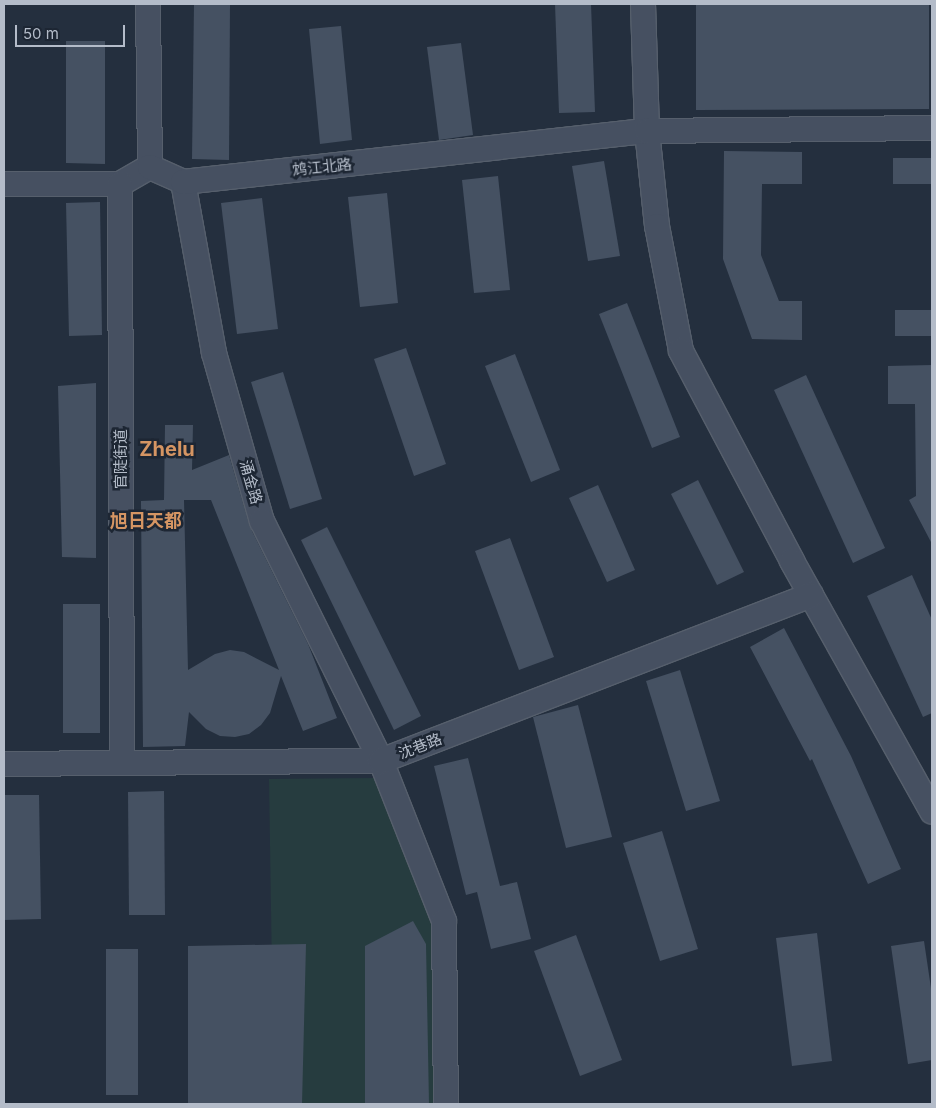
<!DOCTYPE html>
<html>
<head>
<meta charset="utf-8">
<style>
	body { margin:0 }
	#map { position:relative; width:936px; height:1108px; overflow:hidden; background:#242f3e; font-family:Inter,"Noto Sans SC",sans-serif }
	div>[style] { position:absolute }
	.green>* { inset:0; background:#263c3f }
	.building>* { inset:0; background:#455162 }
	.roads { filter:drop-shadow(1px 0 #565f6c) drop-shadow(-1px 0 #565f6c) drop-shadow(0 1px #565f6c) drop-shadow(0 -1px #565f6c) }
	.secondary>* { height:24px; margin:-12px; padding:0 12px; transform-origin:12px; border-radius:12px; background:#465061 }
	span { translate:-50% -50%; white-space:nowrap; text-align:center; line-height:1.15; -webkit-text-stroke:5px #1d2633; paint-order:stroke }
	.street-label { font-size:15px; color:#b4bcc9 }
	.quarter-label { font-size:18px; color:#d59563; font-weight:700 }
	.district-label { font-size:20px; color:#d59563; font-weight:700 }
	.frame { position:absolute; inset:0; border:5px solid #b4bcc9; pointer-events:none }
	.scale { position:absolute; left:15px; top:25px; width:110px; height:22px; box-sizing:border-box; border:2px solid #b4bcc9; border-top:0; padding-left:6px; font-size:15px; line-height:18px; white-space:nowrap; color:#b4bcc9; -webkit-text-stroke:4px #1d2633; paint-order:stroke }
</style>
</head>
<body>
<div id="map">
	<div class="green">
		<i style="clip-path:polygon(375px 778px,444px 921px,442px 1104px,274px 1104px,269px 779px)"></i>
	</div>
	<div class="building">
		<i style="clip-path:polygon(194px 4px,230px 4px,229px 160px,192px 159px)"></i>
		<i style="clip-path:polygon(555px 4px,591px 4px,595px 112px,559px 113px)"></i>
		<i style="clip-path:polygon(696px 4px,929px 4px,929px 109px,696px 110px)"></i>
		<i style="clip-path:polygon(341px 26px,352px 140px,320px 144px,309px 29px)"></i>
		<i style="clip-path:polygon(66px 41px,105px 41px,105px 164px,66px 163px)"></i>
		<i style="clip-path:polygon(461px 43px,473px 135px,439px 140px,427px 47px)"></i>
		<i style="clip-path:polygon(724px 151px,802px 152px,802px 184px,762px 184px,761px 255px,779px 301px,802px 301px,802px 340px,752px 339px,723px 259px)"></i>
		<i style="clip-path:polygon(893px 158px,932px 158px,932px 184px,893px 184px)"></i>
		<i style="clip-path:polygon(604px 161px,620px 256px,588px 261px,572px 166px)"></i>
		<i style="clip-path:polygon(498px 176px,510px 290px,474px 293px,462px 180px)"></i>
		<i style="clip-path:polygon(387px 193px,398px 303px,360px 307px,348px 197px)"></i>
		<i style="clip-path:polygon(262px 198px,278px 329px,237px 334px,221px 203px)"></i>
		<i style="clip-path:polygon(100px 202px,102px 335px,69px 336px,66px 203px)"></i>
		<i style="clip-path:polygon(627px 303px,680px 437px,652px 448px,599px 314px)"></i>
		<i style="clip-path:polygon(895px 310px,932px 310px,932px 336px,895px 336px)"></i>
		<i style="clip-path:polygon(406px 348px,446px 464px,414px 476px,374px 359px)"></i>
		<i style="clip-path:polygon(515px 354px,560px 470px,531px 482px,485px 366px)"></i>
		<i style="clip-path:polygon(932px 365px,932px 544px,909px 500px,916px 496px,915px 404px,888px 404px,888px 366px)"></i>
		<i style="clip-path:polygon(283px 372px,322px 499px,290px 509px,251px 382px)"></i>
		<i style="clip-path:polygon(806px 375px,885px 548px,853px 563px,774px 390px)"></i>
		<i style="clip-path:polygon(96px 383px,96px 558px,62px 557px,58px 386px)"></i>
		<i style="clip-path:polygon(evenodd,165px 425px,193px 425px,192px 470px,229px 455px,250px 527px,308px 644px,337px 718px,303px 731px,281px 676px,270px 713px,261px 725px,249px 734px,235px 737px,220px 736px,206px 729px,189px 712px,185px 746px,143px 747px,141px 501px,164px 500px,165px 425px,184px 500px,211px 500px,279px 670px,244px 652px,230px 650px,215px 654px,188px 670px,184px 500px)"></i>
		<i style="clip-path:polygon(698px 480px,744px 572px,717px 585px,671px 494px)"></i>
		<i style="clip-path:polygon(598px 485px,635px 570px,607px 582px,569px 498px)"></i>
		<i style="clip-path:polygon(327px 527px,421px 716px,394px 730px,301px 540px)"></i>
		<i style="clip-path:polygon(510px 538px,554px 657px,519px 670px,475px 551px)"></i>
		<i style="clip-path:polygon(912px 575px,932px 620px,932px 713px,923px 717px,867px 596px)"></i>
		<i style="clip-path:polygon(63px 604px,100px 604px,100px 733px,63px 733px)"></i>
		<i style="clip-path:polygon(784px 628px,851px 756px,901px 869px,868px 884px,812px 759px,810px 761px,750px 647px)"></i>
		<i style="clip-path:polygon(680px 670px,720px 801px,686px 811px,646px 681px)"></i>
		<i style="clip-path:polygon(578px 705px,612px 837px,566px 848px,533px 717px)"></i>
		<i style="clip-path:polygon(468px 758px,500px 886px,517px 882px,531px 939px,491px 949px,477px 892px,466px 895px,434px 766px)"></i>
		<i style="clip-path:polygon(164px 791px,165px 915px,129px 915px,128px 792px)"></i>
		<i style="clip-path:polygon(4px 795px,39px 795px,41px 919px,4px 920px)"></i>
		<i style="clip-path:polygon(662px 831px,698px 949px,660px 961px,623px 843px)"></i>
		<i style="clip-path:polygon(413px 921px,426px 944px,429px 1104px,365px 1104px,365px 946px)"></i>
		<i style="clip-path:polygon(817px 933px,832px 1061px,792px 1066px,776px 938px)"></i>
		<i style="clip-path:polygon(576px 935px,622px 1060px,580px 1076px,534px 951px)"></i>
		<i style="clip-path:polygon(924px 941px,932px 995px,932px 1060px,908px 1064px,891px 946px)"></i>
		<i style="clip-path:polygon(306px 944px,302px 1104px,188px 1104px,188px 946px)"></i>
		<i style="clip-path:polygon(106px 949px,138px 949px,138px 1095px,106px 1095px)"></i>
	</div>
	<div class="roads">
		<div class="secondary">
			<i style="left:148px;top:4px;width:163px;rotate:89.3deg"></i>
			<i style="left:643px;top:4px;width:127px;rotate:88.2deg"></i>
			<i style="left:647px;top:131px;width:96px;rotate:84deg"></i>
			<i style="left:657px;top:226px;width:127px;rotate:79.1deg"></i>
			<i style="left:681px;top:351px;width:238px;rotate:62.1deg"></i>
			<i style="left:792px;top:561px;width:287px;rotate:60.8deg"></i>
			<i style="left:183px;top:182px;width:174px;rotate:79.7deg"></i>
			<i style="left:214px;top:353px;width:175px;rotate:74.1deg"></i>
			<i style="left:262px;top:521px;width:268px;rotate:63.6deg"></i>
			<i style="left:381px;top:761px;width:172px;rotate:68.5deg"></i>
			<i style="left:444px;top:921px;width:183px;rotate:89.4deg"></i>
			<i style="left:4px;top:184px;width:116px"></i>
			<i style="left:120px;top:184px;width:34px;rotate:-30deg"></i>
			<i style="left:150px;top:167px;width:36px;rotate:24deg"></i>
			<i style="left:183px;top:182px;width:467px;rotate:-6.3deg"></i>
			<i style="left:647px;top:131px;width:285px;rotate:-0.6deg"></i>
			<i style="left:120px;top:184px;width:579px;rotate:89.8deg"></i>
			<i style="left:4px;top:764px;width:377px;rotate:-0.5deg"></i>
			<i style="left:381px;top:761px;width:461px;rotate:-21.1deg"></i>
		</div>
	</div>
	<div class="street-label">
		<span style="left:322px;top:167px;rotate:-6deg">鸩江北路</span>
		<span style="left:121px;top:459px;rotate:-90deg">官陡街道</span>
		<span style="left:251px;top:482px;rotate:74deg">涌金路</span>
		<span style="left:420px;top:746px;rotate:-21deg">沈巷路</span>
	</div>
	<div class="quarter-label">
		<span style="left:146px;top:521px">旭日天都</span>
	</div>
	<div class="district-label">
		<span style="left:167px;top:449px">Zhelu</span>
	</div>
	<div class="frame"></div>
	<div class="scale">50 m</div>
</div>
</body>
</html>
